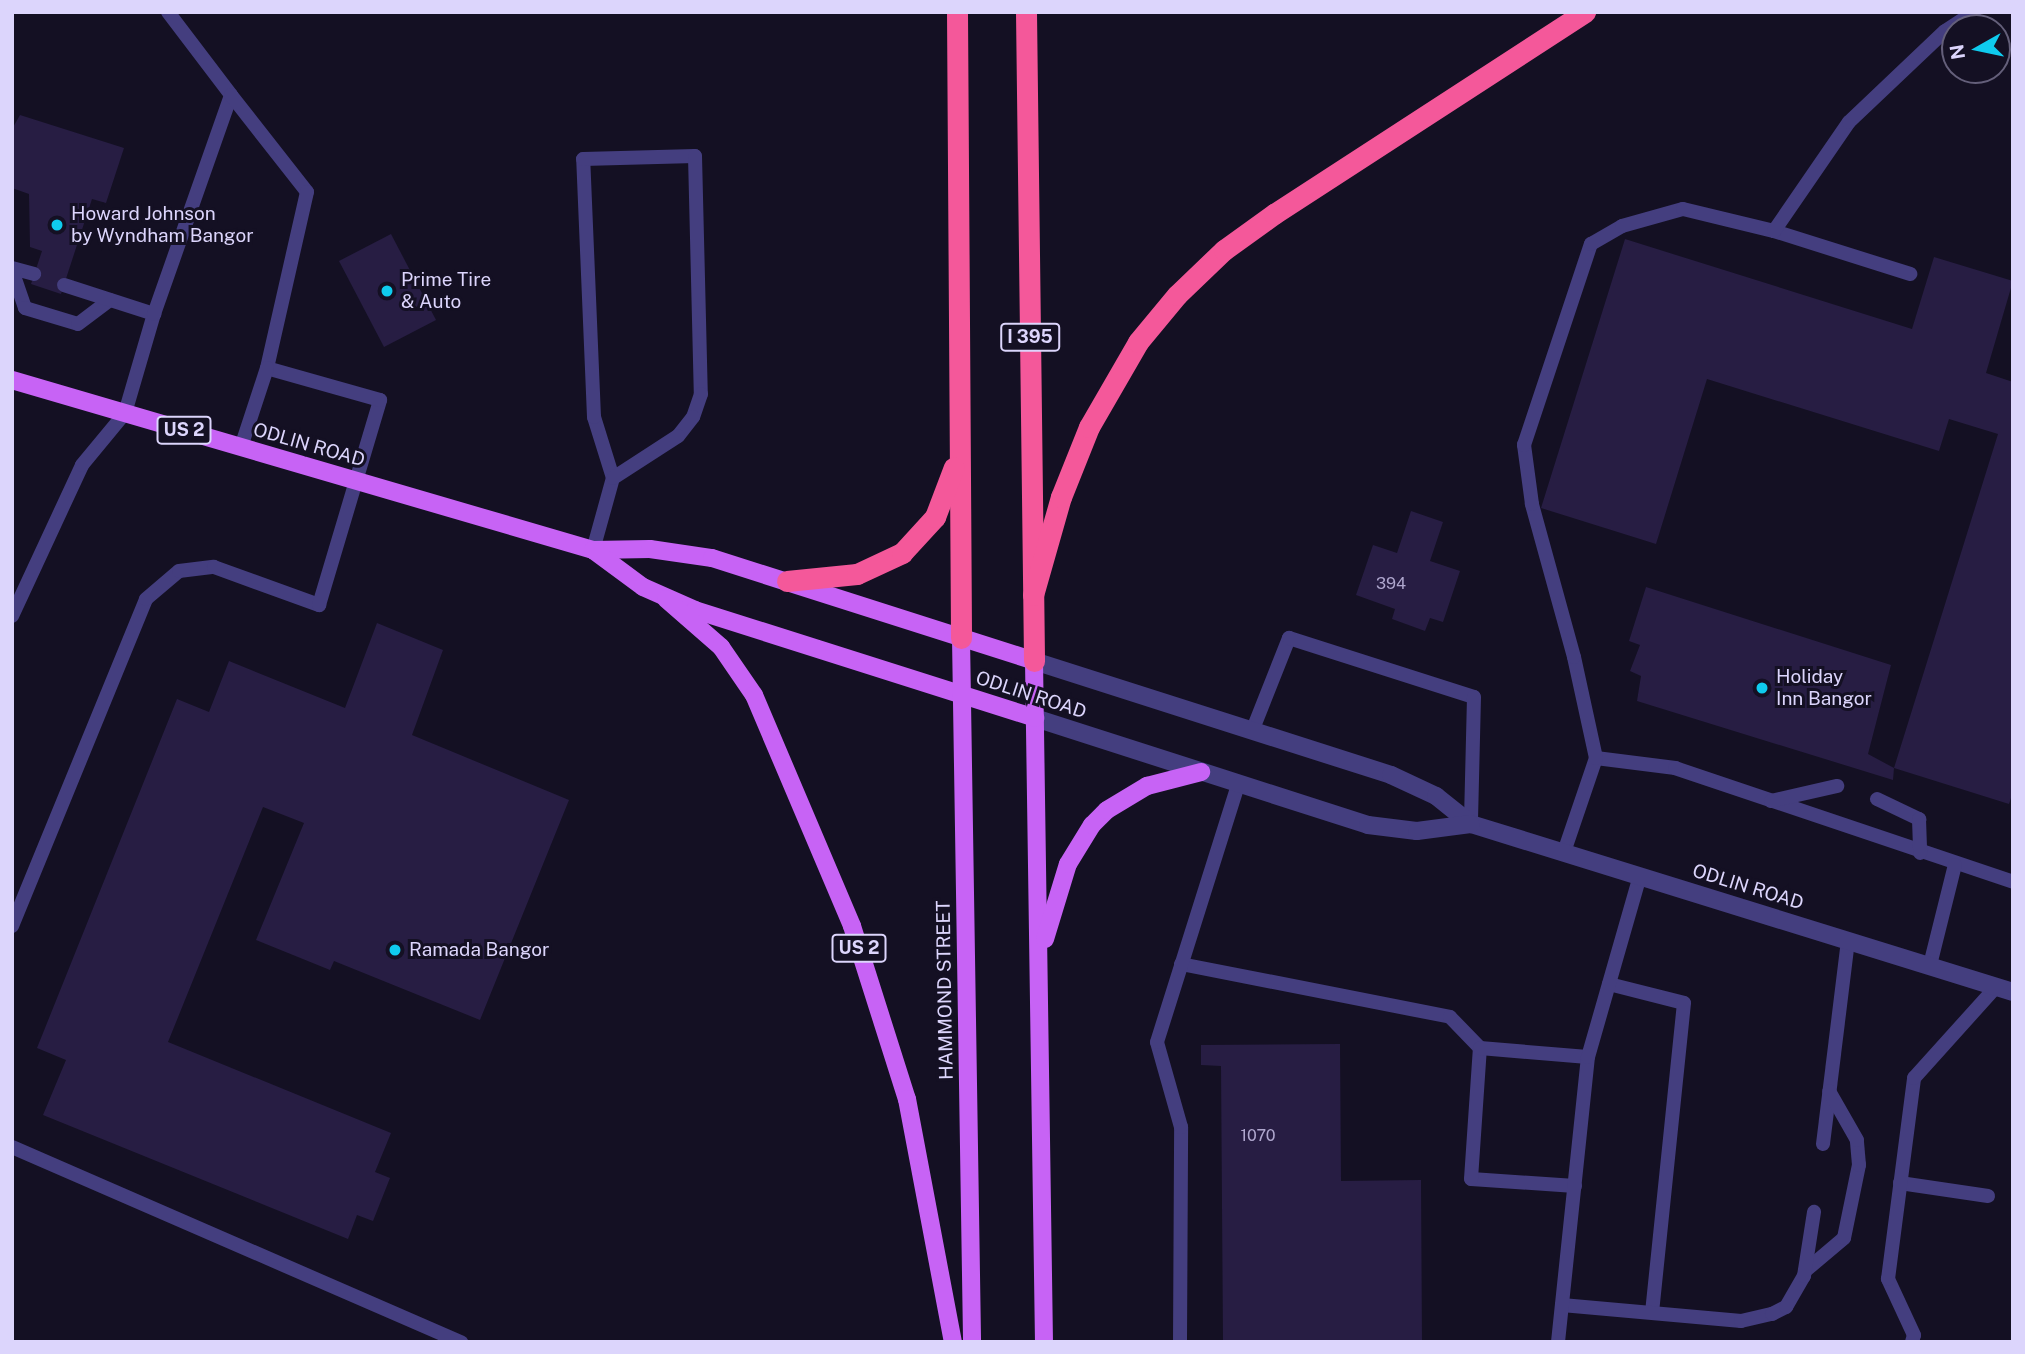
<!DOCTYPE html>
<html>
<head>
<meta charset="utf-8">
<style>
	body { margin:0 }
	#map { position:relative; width:2025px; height:1354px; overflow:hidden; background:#141023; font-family:"Public Sans",sans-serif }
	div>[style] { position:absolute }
	.building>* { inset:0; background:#271d43 }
	.service>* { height:14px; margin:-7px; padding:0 7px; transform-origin:7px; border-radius:7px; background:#443e7f }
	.tertiary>* { height:18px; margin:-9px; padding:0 9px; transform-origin:9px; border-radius:9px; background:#443e7f }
	.primary>* { height:18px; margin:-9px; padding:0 9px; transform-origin:9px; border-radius:9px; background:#c763f5 }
	.motorway>* { height:21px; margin:-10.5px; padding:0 10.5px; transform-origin:10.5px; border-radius:10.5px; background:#f4589a }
	.dots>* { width:19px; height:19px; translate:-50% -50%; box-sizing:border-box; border:4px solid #141023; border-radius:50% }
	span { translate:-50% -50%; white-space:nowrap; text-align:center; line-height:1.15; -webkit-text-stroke:6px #141023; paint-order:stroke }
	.number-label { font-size:16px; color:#afa7ce }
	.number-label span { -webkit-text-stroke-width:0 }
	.shield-label span { padding:2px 5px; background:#141023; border:2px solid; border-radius:5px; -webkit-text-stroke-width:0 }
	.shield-label { font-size:18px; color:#dcd5fc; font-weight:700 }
	.poi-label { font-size:19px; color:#dcd5fc }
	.left { translate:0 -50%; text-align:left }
	.street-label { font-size:19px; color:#dcd5fc }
	.frame { position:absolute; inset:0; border:14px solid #dcd5fc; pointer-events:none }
	.north { position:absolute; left:1941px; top:14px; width:70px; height:70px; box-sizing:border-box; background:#141023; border:2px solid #645f7a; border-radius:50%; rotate:261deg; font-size:19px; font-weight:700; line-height:28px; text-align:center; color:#dcd5fc }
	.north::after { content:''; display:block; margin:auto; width:24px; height:32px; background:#0fcbee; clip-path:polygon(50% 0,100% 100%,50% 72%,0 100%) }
</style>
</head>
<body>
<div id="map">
	<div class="building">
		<i style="clip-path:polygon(20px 115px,124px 148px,106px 203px,92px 199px,61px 294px,31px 284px,42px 251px,30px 247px,29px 194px,12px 188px,12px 129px)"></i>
		<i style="clip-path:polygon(391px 234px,436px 320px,384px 347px,339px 261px)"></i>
		<i style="clip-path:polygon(1625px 239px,1912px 329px,1934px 257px,2013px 281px,1986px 373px,2013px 382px,2013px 792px,2009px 804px,1894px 768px,1998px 434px,1949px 419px,1939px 451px,1707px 379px,1656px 544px,1541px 508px)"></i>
		<i style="clip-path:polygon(1411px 511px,1443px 522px,1430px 561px,1460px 571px,1443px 622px,1430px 618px,1425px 631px,1392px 619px,1395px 609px,1356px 595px,1373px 545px,1397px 553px)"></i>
		<i style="clip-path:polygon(1646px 587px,1891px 665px,1868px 754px,1894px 768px,1893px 780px,1637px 701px,1641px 676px,1630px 671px,1640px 645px,1629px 641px)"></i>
		<i style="clip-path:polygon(377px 623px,443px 650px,412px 735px,569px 800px,480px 1020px,334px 961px,330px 970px,256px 940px,304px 823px,263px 807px,168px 1042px,391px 1133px,375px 1172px,390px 1178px,373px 1221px,357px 1215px,348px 1239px,43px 1115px,66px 1060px,37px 1048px,177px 699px,209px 712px,229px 661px,345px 708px)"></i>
		<i style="clip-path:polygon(1340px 1044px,1341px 1181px,1421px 1180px,1422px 1342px,1223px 1342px,1221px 1066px,1201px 1065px,1201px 1045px)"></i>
	</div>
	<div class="service">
		<i style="left:168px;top:12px;width:104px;rotate:52.8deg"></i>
		<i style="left:1774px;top:231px;width:143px;rotate:17.5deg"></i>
		<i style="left:12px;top:268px;width:23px;rotate:15deg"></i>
		<i style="left:12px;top:270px;width:40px;rotate:71.1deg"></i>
		<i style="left:25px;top:308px;width:55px;rotate:16.8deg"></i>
		<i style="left:78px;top:324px;width:40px;rotate:-37deg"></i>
		<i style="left:64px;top:285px;width:95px;rotate:17.9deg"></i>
		<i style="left:593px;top:550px;width:75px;rotate:-74.5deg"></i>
		<i style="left:613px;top:478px;width:64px;rotate:-107.3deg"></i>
		<i style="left:594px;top:417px;width:258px;rotate:-92.4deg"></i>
		<i style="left:583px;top:159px;width:112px;rotate:-1.5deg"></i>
		<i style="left:695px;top:156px;width:238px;rotate:88.6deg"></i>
		<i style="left:701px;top:394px;width:24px;rotate:109deg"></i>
		<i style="left:693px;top:417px;width:24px;rotate:128deg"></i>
		<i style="left:678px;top:436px;width:77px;rotate:147.1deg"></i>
		<i style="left:12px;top:616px;width:166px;rotate:-65.1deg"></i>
		<i style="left:82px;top:465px;width:67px;rotate:-50.4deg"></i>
		<i style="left:125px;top:413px;width:103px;rotate:-73.7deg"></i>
		<i style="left:154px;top:314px;width:232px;rotate:-70.6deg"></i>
		<i style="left:231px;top:95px;width:123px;rotate:51.9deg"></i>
		<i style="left:307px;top:192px;width:180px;rotate:102.8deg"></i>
		<i style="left:1253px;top:729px;width:98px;rotate:-68.4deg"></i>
		<i style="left:1289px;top:638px;width:194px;rotate:17.7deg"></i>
		<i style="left:1474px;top:697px;width:127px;rotate:91.4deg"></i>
		<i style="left:1596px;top:758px;width:80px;rotate:7.2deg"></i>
		<i style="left:1675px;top:768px;width:357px;rotate:18.6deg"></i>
		<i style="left:1877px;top:799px;width:47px;rotate:25.5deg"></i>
		<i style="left:1919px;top:819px;width:34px;rotate:88deg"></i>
		<i style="left:1771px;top:801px;width:68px;rotate:-12.8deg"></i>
		<i style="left:1564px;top:852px;width:99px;rotate:-71.2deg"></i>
		<i style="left:1596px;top:758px;width:103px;rotate:-102.3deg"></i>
		<i style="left:1574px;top:657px;width:159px;rotate:-105.4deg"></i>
		<i style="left:1532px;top:504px;width:60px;rotate:-97.7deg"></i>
		<i style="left:1524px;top:445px;width:212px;rotate:-71.6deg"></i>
		<i style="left:1591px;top:244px;width:36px;rotate:-30deg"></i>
		<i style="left:1622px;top:226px;width:63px;rotate:-15.6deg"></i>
		<i style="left:1683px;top:209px;width:94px;rotate:13.6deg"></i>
		<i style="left:1774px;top:231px;width:132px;rotate:-55.5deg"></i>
		<i style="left:1849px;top:122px;width:132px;rotate:-43.5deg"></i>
		<i style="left:1945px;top:31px;width:35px;rotate:-33deg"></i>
		<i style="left:12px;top:926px;width:353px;rotate:-67.7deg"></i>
		<i style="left:146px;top:599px;width:43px;rotate:-40.3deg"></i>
		<i style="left:179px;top:571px;width:35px;rotate:-7deg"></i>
		<i style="left:214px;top:567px;width:112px;rotate:19.9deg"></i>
		<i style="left:319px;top:605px;width:214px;rotate:-73.4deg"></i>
		<i style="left:380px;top:400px;width:117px;rotate:-164.2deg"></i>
		<i style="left:267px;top:368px;width:83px;rotate:108.2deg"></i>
		<i style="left:1181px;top:964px;width:274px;rotate:11.1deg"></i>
		<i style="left:1450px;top:1017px;width:43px;rotate:45.9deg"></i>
		<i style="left:1930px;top:965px;width:103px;rotate:-76deg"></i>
		<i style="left:1609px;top:984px;width:77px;rotate:14.2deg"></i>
		<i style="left:1684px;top:1003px;width:311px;rotate:95.9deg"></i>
		<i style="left:1823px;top:1144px;width:206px;rotate:-83deg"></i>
		<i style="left:12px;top:1147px;width:490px;rotate:23.5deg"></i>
		<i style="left:1900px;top:1183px;width:89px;rotate:8.4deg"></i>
		<i style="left:1575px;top:1186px;width:104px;rotate:-176.1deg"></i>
		<i style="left:1471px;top:1179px;width:131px;rotate:-86.1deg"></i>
		<i style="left:1480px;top:1048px;width:108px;rotate:4.8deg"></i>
		<i style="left:1805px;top:1271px;width:51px;rotate:-40.2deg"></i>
		<i style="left:1844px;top:1238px;width:75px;rotate:-78.4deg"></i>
		<i style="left:1859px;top:1165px;width:25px;rotate:-95deg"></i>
		<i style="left:1857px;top:1140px;width:56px;rotate:-119.7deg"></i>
		<i style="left:1562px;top:1305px;width:180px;rotate:5.1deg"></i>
		<i style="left:1741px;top:1321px;width:32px;rotate:-13deg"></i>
		<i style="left:1772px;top:1314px;width:16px;rotate:-27deg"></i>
		<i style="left:1786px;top:1307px;width:36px;rotate:-60deg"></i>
		<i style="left:1804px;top:1276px;width:65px;rotate:-81.1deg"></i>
		<i style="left:1180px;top:1342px;width:215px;rotate:-89.7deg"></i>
		<i style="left:1181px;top:1127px;width:88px;rotate:-105.8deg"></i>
		<i style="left:1157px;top:1042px;width:269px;rotate:-72.5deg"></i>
		<i style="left:1558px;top:1342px;width:287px;rotate:-84deg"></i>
		<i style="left:1588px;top:1057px;width:188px;rotate:-74deg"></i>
		<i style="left:1912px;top:1342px;width:7px;rotate:-74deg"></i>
		<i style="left:1914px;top:1335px;width:62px;rotate:-114.9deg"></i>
		<i style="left:1888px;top:1279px;width:203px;rotate:-82.6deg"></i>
		<i style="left:1914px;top:1078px;width:122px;rotate:-48deg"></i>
	</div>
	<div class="tertiary">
		<i style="left:1034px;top:661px;width:375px;rotate:17.7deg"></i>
		<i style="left:1391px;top:775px;width:50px;rotate:25deg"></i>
		<i style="left:1436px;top:796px;width:45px;rotate:38.7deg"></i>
		<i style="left:1471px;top:824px;width:567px;rotate:17.22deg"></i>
		<i style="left:1035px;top:718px;width:350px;rotate:17.8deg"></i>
		<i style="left:1368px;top:825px;width:49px;rotate:7deg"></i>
		<i style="left:1417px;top:831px;width:54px;rotate:-7.4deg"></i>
	</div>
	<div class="primary">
		<i style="left:12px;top:380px;width:605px;rotate:16.31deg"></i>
		<i style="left:593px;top:550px;width:57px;rotate:-1deg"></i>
		<i style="left:650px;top:549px;width:63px;rotate:8.3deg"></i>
		<i style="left:712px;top:558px;width:338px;rotate:17.7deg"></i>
		<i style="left:1034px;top:661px;width:681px;rotate:89.16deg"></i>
		<i style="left:593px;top:550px;width:62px;rotate:36.5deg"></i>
		<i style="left:643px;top:587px;width:57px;rotate:23.9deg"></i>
		<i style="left:695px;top:610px;width:357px;rotate:17.6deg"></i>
		<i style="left:666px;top:599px;width:73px;rotate:41.1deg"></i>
		<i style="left:721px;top:647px;width:58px;rotate:55.5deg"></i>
		<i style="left:754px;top:695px;width:251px;rotate:67deg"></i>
		<i style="left:852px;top:926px;width:182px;rotate:72.4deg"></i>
		<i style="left:907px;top:1099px;width:247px;rotate:79.3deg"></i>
		<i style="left:961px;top:638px;width:704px;rotate:89.1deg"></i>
		<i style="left:1045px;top:939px;width:78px;rotate:-73deg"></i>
		<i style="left:1068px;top:864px;width:46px;rotate:-58.4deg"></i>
		<i style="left:1092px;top:825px;width:21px;rotate:-45deg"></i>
		<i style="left:1107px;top:810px;width:47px;rotate:-31deg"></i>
		<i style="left:1147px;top:786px;width:56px;rotate:-14.5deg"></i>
	</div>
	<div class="motorway">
		<i style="left:957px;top:12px;width:626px;rotate:89.63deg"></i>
		<i style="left:1026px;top:12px;width:649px;rotate:89.29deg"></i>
		<i style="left:787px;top:581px;width:70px;rotate:-5.7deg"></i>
		<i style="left:857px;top:574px;width:50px;rotate:-25deg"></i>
		<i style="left:902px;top:553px;width:49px;rotate:-47.5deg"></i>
		<i style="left:935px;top:517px;width:53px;rotate:-69.2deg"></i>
		<i style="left:1033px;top:595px;width:102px;rotate:-74.1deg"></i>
		<i style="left:1061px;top:497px;width:75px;rotate:-68.2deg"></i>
		<i style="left:1089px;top:427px;width:98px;rotate:-60deg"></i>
		<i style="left:1138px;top:342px;width:61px;rotate:-50.3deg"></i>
		<i style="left:1177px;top:295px;width:65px;rotate:-43.8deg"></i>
		<i style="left:1224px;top:250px;width:62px;rotate:-35.8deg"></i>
		<i style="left:1274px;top:214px;width:371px;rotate:-33deg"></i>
	</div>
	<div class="dots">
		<i style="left:57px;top:225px;background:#0fcbee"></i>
		<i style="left:387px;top:291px;background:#0fcbee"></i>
		<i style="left:1762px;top:688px;background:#0fcbee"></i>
		<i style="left:395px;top:950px;background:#0fcbee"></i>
	</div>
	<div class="number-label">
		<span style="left:1391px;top:584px">394</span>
		<span style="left:1258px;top:1136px">1070</span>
	</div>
	<div class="shield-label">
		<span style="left:1030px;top:337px">I 395</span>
		<span style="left:184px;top:430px">US 2</span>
		<span style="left:859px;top:948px">US 2</span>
	</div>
	<div class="poi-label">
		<span class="left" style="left:71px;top:225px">Howard Johnson<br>by Wyndham Bangor</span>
		<span class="left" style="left:401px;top:291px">Prime Tire<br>&amp; Auto</span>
		<span class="left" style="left:1776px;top:688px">Holiday<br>Inn Bangor</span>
		<span class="left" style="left:409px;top:950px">Ramada Bangor</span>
	</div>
	<div class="street-label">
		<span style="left:309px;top:445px;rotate:16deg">ODLIN ROAD</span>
		<span style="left:1031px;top:695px;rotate:18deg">ODLIN ROAD</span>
		<span style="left:1748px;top:887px;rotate:17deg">ODLIN ROAD</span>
		<span style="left:945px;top:990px;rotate:-91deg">HAMMOND STREET</span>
	</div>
	<div class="frame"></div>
	<div class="north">N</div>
</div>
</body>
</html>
